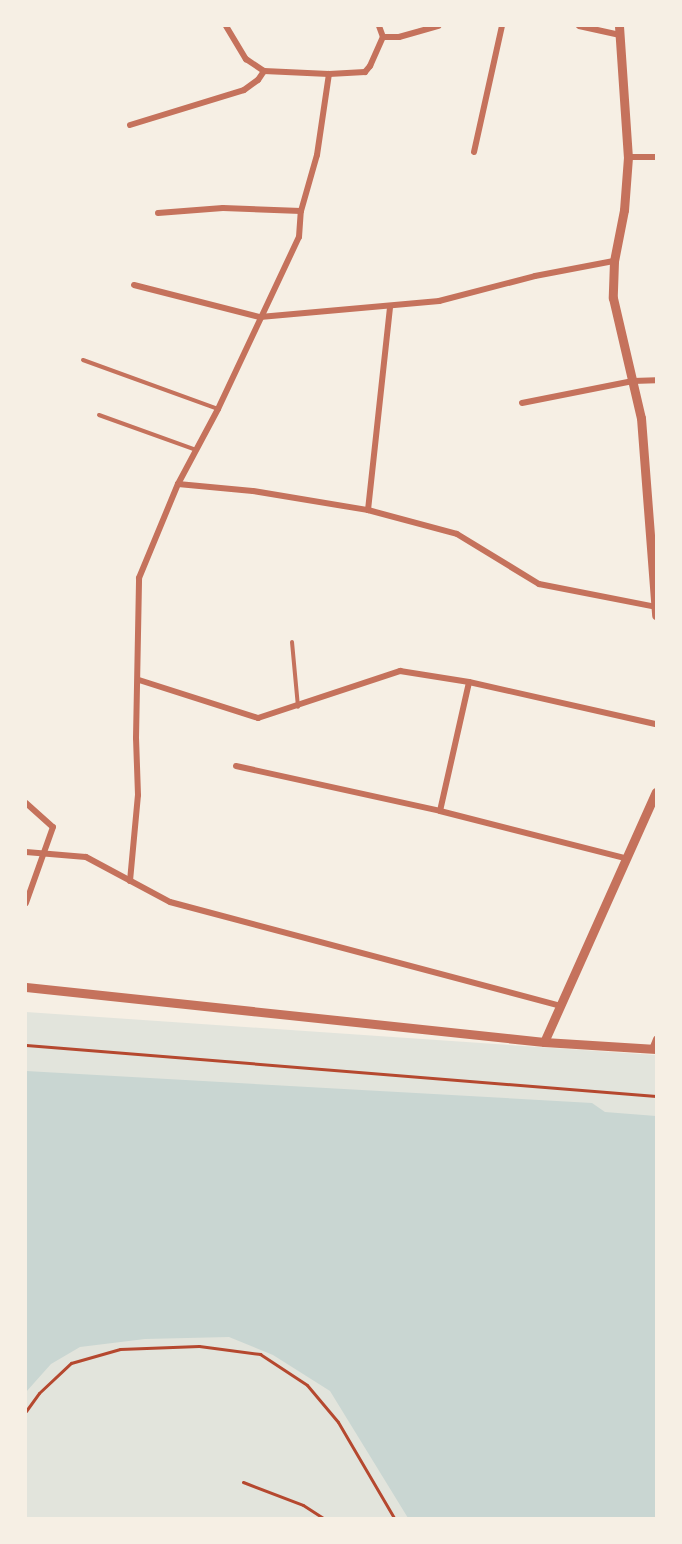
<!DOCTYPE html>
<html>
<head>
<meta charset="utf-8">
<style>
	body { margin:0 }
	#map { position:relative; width:682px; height:1544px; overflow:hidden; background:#f6efe4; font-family:"IBM Plex Serif",serif }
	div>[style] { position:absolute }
	.green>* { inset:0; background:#e2e4dc }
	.water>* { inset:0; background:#c9d6d2 }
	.path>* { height:3px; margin:-1.5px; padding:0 1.5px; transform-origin:1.5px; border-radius:1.5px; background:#b5482f }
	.service>* { height:4px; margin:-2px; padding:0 2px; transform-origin:2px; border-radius:2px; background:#c5725c }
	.minor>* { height:6px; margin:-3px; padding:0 3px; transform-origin:3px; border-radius:3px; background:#c5725c }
	.tertiary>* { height:9px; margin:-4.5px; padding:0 4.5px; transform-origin:4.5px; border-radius:4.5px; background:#c5725c }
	span { translate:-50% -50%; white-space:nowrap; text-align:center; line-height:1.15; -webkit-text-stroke:5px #f6efe4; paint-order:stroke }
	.frame { position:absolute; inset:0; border:27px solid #f6efe4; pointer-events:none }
</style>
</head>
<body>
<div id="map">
	<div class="green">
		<i style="clip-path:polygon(26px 1012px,656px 1055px,656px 1518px,26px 1518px)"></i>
	</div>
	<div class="water">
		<i style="clip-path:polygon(26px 1071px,592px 1103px,605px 1112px,656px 1116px,656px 1518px,408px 1518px,330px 1391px,273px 1355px,229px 1337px,145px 1339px,80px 1347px,51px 1364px,26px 1392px)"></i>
	</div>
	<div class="path">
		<i style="left:26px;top:1045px;width:632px;rotate:4.63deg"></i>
		<i style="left:26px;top:1411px;width:22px;rotate:-54deg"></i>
		<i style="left:39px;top:1393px;width:44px;rotate:-43.2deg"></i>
		<i style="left:71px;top:1363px;width:51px;rotate:-15.9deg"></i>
		<i style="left:120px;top:1349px;width:79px;rotate:-2.2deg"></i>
		<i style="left:199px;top:1346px;width:62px;rotate:7.5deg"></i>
		<i style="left:260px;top:1354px;width:56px;rotate:33.4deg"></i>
		<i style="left:307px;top:1385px;width:48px;rotate:50deg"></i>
		<i style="left:338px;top:1422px;width:111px;rotate:59.7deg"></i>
		<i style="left:243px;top:1482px;width:64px;rotate:21deg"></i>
		<i style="left:303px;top:1505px;width:24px;rotate:33deg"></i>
	</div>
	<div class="service">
		<i style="left:83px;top:360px;width:144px;rotate:19.9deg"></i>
		<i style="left:99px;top:415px;width:103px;rotate:19.8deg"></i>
		<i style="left:292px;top:642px;width:65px;rotate:84.7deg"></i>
	</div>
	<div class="minor">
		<i style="left:226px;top:26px;width:39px;rotate:59deg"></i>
		<i style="left:246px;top:59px;width:22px;rotate:34deg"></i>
		<i style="left:264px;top:71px;width:65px;rotate:2.6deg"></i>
		<i style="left:329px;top:74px;width:36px;rotate:-3deg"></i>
		<i style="left:365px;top:72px;width:8px;rotate:-50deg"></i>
		<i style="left:370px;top:66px;width:32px;rotate:-66deg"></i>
		<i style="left:383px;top:37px;width:12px;rotate:-110deg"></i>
		<i style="left:579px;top:26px;width:42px;rotate:12.4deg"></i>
		<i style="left:383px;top:37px;width:16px"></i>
		<i style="left:399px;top:37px;width:41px;rotate:-15.8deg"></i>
		<i style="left:130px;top:125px;width:119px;rotate:-17.1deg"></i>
		<i style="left:244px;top:90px;width:17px;rotate:-36deg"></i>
		<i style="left:258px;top:80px;width:11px;rotate:-56deg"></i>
		<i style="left:474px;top:152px;width:129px;rotate:-77.5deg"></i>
		<i style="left:628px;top:157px;width:28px"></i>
		<i style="left:158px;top:213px;width:65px;rotate:-4.4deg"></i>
		<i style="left:223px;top:208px;width:78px;rotate:2.2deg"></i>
		<i style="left:134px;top:285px;width:130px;rotate:14.3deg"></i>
		<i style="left:260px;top:317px;width:180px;rotate:-5.1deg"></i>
		<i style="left:439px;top:301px;width:99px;rotate:-14.6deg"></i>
		<i style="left:535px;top:276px;width:80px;rotate:-10.8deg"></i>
		<i style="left:522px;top:403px;width:113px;rotate:-11.2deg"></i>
		<i style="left:633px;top:381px;width:23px;rotate:-2deg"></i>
		<i style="left:178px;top:484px;width:75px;rotate:5.3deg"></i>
		<i style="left:253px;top:491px;width:117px;rotate:9.4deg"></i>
		<i style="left:368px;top:510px;width:92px;rotate:15.1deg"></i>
		<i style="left:457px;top:534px;width:96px;rotate:31.4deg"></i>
		<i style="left:539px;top:584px;width:119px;rotate:11.1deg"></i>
		<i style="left:368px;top:510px;width:204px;rotate:-83.8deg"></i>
		<i style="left:139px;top:680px;width:125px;rotate:17.7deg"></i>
		<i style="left:258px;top:718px;width:150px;rotate:-18.3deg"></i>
		<i style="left:400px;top:671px;width:70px;rotate:9.1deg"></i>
		<i style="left:469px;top:682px;width:192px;rotate:12.7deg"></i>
		<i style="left:236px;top:766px;width:209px;rotate:12.4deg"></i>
		<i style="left:440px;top:811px;width:191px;rotate:14.3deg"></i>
		<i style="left:26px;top:803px;width:36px;rotate:42deg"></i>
		<i style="left:53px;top:827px;width:81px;rotate:109.6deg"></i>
		<i style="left:440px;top:811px;width:132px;rotate:-77.3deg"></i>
		<i style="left:26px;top:852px;width:60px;rotate:4.8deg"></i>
		<i style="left:86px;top:857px;width:95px;rotate:28.2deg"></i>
		<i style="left:170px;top:902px;width:404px;rotate:14.9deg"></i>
		<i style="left:130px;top:881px;width:86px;rotate:-84.7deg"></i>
		<i style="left:138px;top:795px;width:57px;rotate:-92deg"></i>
		<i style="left:136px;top:738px;width:160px;rotate:-88.9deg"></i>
		<i style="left:139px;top:578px;width:102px;rotate:-67.5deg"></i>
		<i style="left:178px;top:484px;width:85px;rotate:-61.9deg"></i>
		<i style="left:218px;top:409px;width:190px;rotate:-64.8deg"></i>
		<i style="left:299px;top:237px;width:26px;rotate:-86deg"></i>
		<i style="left:301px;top:211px;width:58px;rotate:-74.1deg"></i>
		<i style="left:317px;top:155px;width:82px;rotate:-81.6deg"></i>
		<i style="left:652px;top:1049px;width:11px;rotate:-68deg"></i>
	</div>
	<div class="tertiary">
		<i style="left:619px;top:26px;width:131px;rotate:86.1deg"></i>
		<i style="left:628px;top:157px;width:53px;rotate:94.3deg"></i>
		<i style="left:624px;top:210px;width:52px;rotate:101.1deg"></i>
		<i style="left:614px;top:261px;width:37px;rotate:92deg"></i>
		<i style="left:613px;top:298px;width:123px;rotate:76.9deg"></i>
		<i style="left:641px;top:418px;width:198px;rotate:85.6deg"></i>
		<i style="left:26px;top:987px;width:521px;rotate:6.06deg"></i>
		<i style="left:544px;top:1042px;width:112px;rotate:3.6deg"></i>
		<i style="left:544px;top:1042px;width:274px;rotate:-65.9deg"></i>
	</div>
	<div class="frame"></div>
</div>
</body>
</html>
